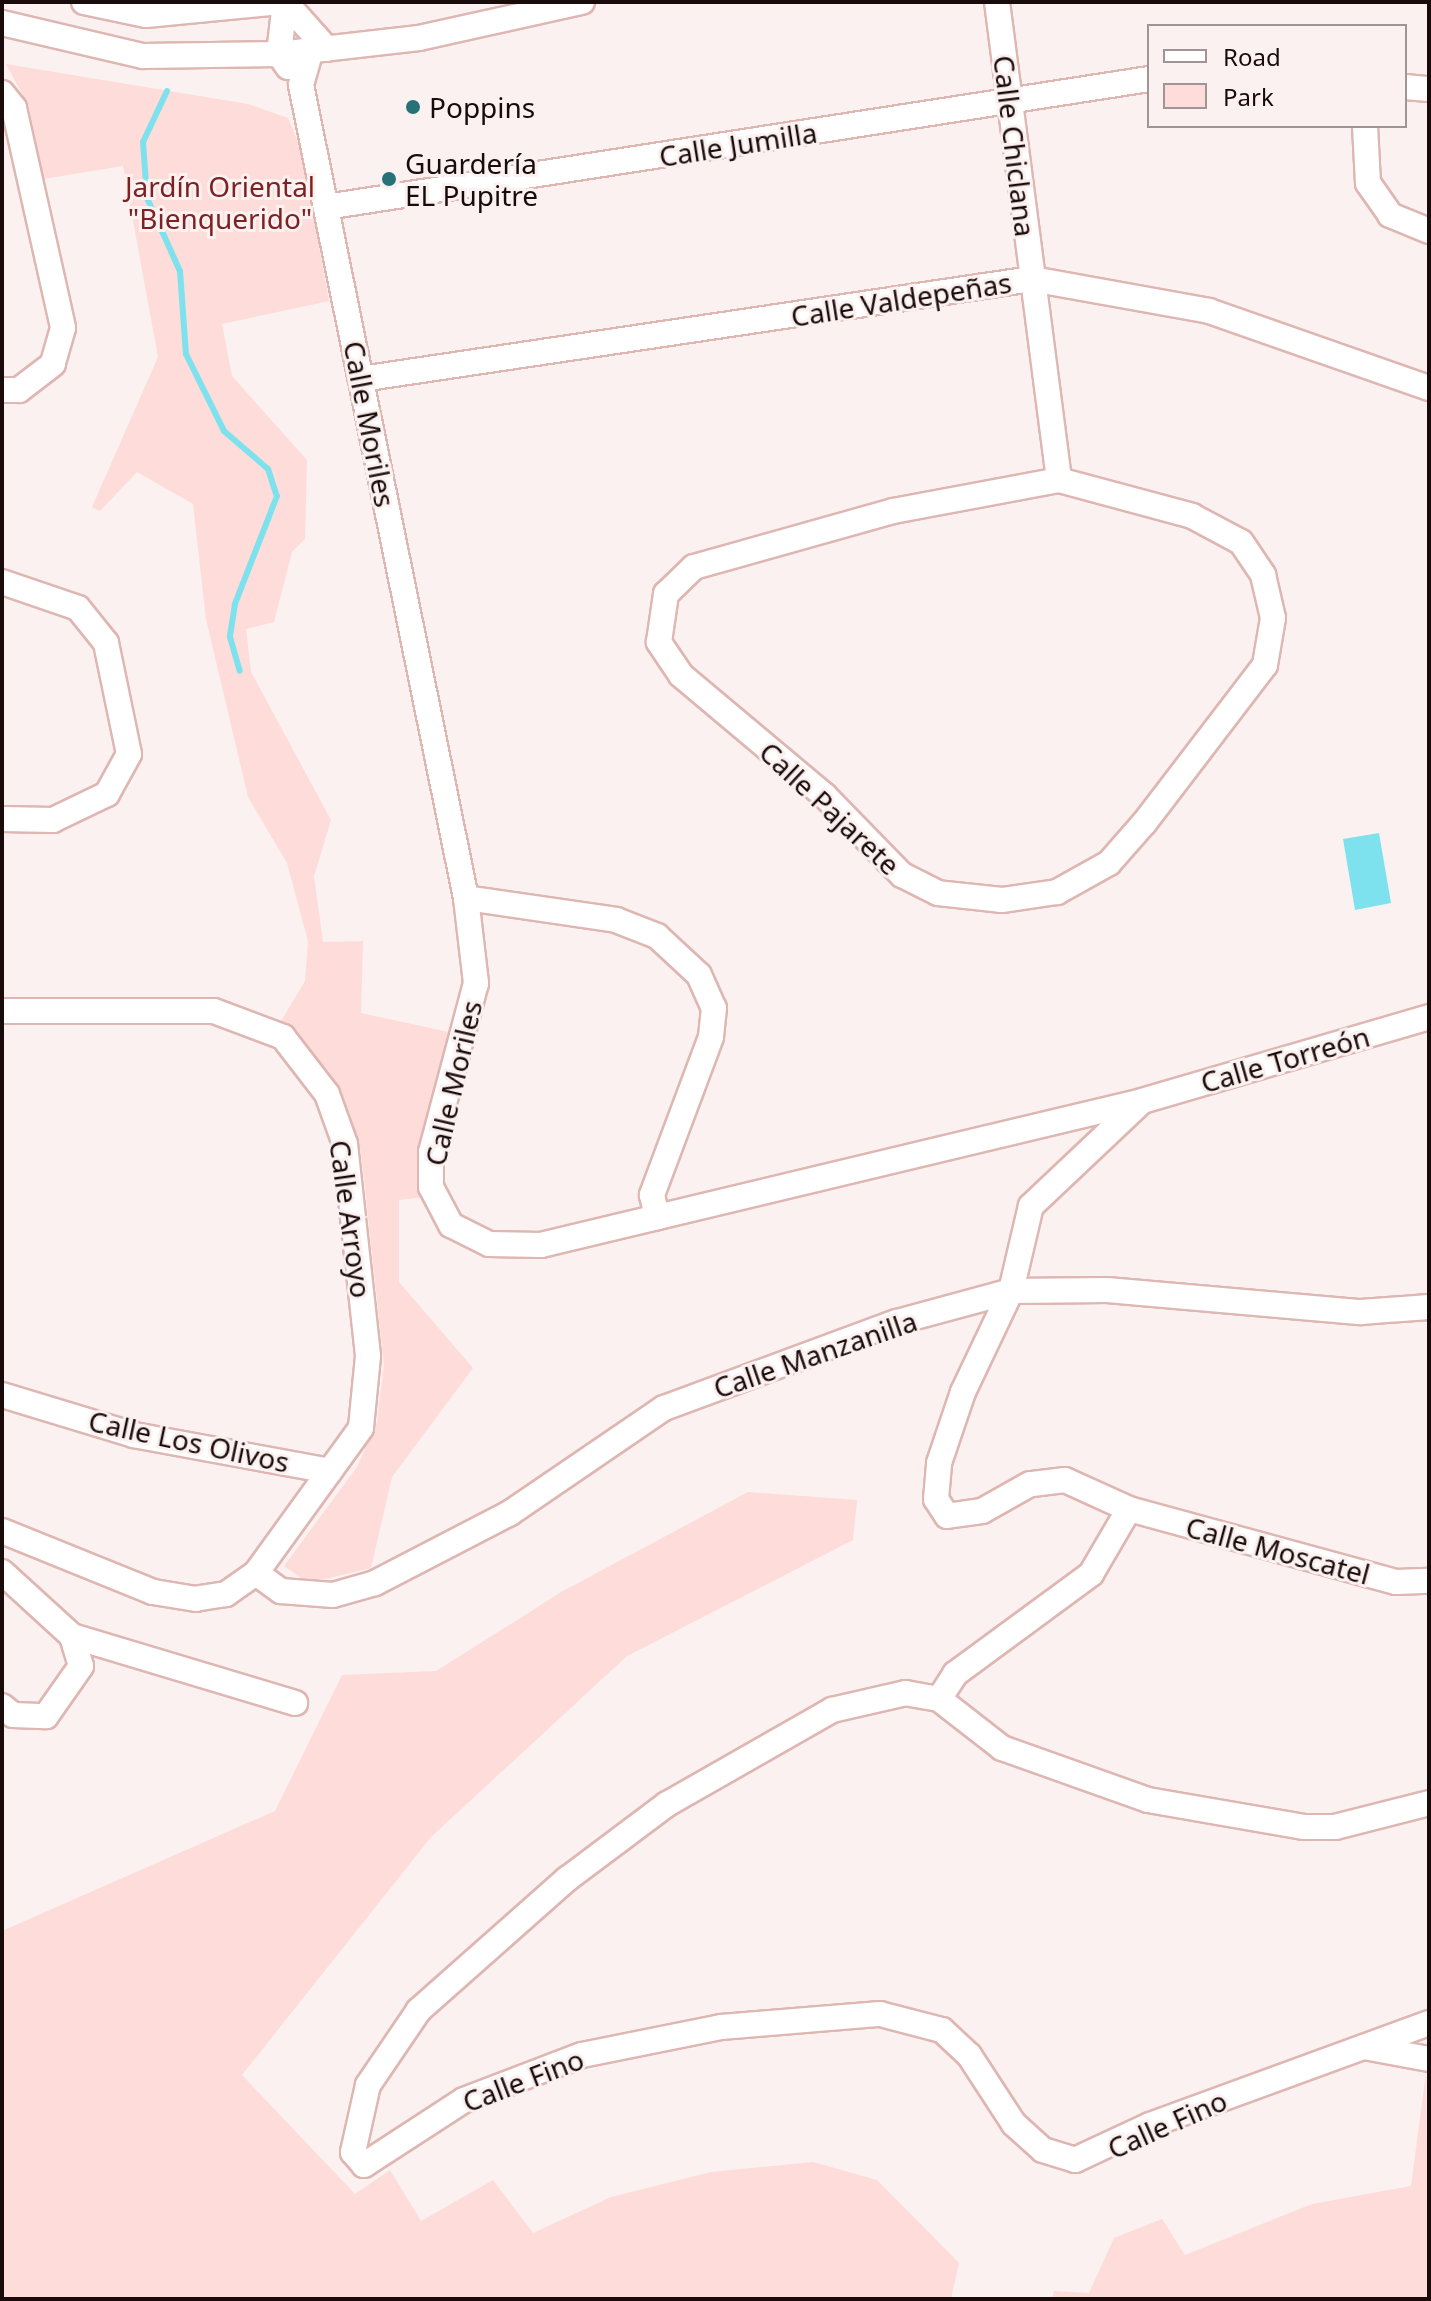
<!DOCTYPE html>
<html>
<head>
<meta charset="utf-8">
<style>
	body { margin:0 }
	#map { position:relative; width:1431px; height:2301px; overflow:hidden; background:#faf1f0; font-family:"Noto Sans",sans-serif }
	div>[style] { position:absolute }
	.green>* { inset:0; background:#fddcd9 }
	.water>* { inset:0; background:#7de2ed }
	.stream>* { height:6px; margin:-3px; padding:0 3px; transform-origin:3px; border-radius:3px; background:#7de2ed }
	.roads { filter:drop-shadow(2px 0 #deb6b2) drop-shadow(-2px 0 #deb6b2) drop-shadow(0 2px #deb6b2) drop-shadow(0 -2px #deb6b2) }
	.minor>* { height:24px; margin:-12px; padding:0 12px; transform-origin:12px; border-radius:12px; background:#fff }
	.dots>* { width:22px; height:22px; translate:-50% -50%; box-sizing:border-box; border:4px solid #faf1f0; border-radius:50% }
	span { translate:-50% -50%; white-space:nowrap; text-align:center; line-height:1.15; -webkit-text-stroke:6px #faf1f0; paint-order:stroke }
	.poi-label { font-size:28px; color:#190b0a }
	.left { translate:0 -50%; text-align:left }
	.street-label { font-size:28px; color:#190b0a }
	.park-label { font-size:28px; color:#7d2122 }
	.frame { position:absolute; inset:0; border:4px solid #190b0a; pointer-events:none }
	.legend { position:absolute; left:1147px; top:24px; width:260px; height:104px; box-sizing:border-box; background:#faf1f0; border:2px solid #a09594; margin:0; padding:10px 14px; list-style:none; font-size:24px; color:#190b0a }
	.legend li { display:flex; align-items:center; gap:16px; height:40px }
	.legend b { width:40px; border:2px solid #a09594 }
</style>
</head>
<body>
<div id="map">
	<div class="green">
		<i style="clip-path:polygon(6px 64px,248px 104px,288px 118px,301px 150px,329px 301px,222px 324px,232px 376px,307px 460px,305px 539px,292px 552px,274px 622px,246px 629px,251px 672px,331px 820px,314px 876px,323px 942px,363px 941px,361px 1013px,453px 1033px,424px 1197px,399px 1200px,399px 1282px,473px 1368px,392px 1477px,371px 1568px,308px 1583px,284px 1566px,357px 1467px,377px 1422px,384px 1365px,361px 1152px,329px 1072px,280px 1023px,305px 981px,308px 941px,287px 863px,248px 797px,206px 619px,193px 504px,137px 472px,100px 511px,92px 507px,158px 357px,123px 166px,43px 179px,29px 107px)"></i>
		<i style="clip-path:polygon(748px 1492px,857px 1500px,853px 1540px,627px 1656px,431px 1837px,242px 2075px,355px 2194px,390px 2170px,421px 2221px,493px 2180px,533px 2233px,611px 2197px,711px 2172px,813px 2162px,877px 2180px,959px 2263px,951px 2299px,2px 2299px,2px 1931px,275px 1811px,342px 1675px,436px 1671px,563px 1591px)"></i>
		<i style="clip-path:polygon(1426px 2073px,1429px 2299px,1052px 2299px,1054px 2291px,1089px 2293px,1114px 2238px,1162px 2219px,1185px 2255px,1312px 2204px,1411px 2186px)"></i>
	</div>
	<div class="water">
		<i style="clip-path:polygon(1379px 833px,1391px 903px,1355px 910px,1343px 839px)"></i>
	</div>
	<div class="stream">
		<i style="left:167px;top:91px;width:56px;rotate:115.2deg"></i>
		<i style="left:143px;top:142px;width:56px;rotate:85.9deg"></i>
		<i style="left:147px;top:198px;width:80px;rotate:65.7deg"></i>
		<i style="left:180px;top:271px;width:83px;rotate:85.9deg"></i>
		<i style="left:186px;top:354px;width:86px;rotate:63.7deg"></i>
		<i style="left:224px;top:431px;width:58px;rotate:40.8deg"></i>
		<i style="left:268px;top:469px;width:28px;rotate:72deg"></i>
		<i style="left:277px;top:496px;width:116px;rotate:111.3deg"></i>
		<i style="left:235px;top:604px;width:33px;rotate:99deg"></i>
		<i style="left:230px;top:637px;width:35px;rotate:74deg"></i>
	</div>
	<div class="roads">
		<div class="minor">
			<i style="left:84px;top:2px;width:63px;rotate:11.8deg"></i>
			<i style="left:146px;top:15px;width:135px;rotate:-5.5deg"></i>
			<i style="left:285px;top:2px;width:52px;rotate:96.6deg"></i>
			<i style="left:279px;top:54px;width:16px;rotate:55deg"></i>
			<i style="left:285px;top:2px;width:63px;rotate:48.2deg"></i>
			<i style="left:997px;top:2px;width:482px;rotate:82.6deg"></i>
			<i style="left:2px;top:23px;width:145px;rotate:13.2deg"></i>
			<i style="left:143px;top:56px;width:136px;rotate:-0.8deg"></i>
			<i style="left:279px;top:54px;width:141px;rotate:-6.5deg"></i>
			<i style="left:419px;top:38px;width:167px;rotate:-12.5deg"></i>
			<i style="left:311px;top:50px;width:36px;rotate:106deg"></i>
			<i style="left:301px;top:85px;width:830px;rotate:78.53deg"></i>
			<i style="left:466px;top:898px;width:86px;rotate:83.3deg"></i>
			<i style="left:476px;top:983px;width:175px;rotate:104.9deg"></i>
			<i style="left:431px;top:1152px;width:35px;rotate:90deg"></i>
			<i style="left:431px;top:1187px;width:43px;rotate:62.2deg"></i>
			<i style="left:451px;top:1225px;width:42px;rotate:26.6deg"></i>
			<i style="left:489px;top:1244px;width:52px;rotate:1.1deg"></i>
			<i style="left:541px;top:1245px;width:618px;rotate:-13.47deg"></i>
			<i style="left:1142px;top:1101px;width:299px;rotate:-16.3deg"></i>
			<i style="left:1405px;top:87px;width:24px;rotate:5deg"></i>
			<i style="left:2px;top:93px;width:19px;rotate:51deg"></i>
			<i style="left:14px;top:108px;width:225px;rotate:77.4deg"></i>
			<i style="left:63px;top:328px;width:37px;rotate:106deg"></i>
			<i style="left:53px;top:364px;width:43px;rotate:142.6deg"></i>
			<i style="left:19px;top:390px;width:17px;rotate:180deg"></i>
			<i style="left:1365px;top:126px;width:57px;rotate:87deg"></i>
			<i style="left:1368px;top:183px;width:39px;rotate:55deg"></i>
			<i style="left:1390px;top:215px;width:42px;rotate:22.3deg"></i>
			<i style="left:326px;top:207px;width:833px;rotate:-8.84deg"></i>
			<i style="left:361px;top:379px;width:678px;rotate:-8.48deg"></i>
			<i style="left:1032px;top:279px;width:180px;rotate:10.2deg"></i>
			<i style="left:1209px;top:311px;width:233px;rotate:19.3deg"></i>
			<i style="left:1059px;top:480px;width:138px;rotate:15.1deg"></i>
			<i style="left:1192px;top:516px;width:55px;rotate:28deg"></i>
			<i style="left:1241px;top:542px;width:40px;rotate:56deg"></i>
			<i style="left:1263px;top:575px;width:44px;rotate:76.9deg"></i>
			<i style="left:1273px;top:618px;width:48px;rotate:99.7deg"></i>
			<i style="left:1265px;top:665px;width:199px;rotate:127.4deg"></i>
			<i style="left:1144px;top:823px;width:53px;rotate:131.2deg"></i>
			<i style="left:1109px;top:863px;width:60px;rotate:150.9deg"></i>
			<i style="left:1057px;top:892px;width:56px;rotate:171.7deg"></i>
			<i style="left:1002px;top:900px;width:64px;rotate:-173.8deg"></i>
			<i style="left:938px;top:893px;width:40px;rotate:-153.4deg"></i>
			<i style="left:902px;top:875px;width:110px;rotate:-134.3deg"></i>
			<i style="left:825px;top:796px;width:188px;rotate:-140deg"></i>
			<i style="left:681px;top:675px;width:40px;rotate:-124deg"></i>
			<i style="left:659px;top:642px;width:49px;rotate:-81.7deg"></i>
			<i style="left:666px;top:594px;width:39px;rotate:-44deg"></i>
			<i style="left:694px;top:567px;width:207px;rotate:-15.7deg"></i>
			<i style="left:893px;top:511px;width:169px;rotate:-10.6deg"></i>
			<i style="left:2px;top:582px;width:80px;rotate:18.9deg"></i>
			<i style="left:78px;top:608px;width:45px;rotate:51.3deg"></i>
			<i style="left:106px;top:643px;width:113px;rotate:78.3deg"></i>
			<i style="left:129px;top:754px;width:46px;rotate:118.8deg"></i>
			<i style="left:107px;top:794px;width:60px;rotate:154.3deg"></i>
			<i style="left:53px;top:820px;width:51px;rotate:-178.9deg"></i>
			<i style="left:466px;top:898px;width:152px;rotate:8.3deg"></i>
			<i style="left:616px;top:920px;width:44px;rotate:21.3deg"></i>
			<i style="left:657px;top:936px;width:57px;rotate:42.9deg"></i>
			<i style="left:699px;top:975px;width:36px;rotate:66deg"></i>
			<i style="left:714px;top:1008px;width:29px;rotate:96deg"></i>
			<i style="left:711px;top:1037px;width:169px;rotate:110.5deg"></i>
			<i style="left:652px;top:1195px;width:23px;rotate:77deg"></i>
			<i style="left:2px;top:1011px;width:212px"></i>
			<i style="left:214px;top:1011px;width:74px;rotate:20.6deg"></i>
			<i style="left:283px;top:1037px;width:72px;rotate:52.3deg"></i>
			<i style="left:327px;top:1094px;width:53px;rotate:70.2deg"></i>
			<i style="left:345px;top:1144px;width:213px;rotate:83.8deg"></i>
			<i style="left:368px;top:1356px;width:72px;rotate:95.6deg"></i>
			<i style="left:361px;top:1428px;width:179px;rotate:125.9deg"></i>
			<i style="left:256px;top:1573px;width:37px;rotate:145deg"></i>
			<i style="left:226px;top:1594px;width:30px;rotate:171deg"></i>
			<i style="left:196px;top:1599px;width:44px;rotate:-170.8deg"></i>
			<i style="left:153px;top:1592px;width:163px;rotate:-158deg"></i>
			<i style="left:2px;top:1395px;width:138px;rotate:16.9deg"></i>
			<i style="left:134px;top:1435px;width:199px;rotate:10.4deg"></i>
			<i style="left:1129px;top:1509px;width:277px;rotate:15.3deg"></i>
			<i style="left:1396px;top:1582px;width:33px;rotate:-2deg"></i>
			<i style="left:2px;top:1572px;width:95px;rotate:42.4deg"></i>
			<i style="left:72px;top:1636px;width:233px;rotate:16.7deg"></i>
			<i style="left:256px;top:1573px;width:31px;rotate:36deg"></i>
			<i style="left:281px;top:1591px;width:52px;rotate:4.4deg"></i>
			<i style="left:333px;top:1595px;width:44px;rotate:-15.9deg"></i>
			<i style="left:375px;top:1583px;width:152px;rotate:-27.4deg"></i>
			<i style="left:510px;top:1513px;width:186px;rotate:-34.3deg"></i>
			<i style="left:664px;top:1408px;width:248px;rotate:-20.3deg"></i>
			<i style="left:897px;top:1322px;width:118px;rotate:-15.2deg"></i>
			<i style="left:1011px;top:1291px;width:96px;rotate:-0.6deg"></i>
			<i style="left:1107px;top:1290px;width:255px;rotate:5deg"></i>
			<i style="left:1361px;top:1312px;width:68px;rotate:-4.2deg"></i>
			<i style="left:939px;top:1699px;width:34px;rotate:-170deg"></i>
			<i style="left:906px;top:1693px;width:76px;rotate:167.1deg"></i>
			<i style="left:832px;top:1710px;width:190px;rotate:150.3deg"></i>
			<i style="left:667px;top:1804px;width:125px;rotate:143.1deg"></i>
			<i style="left:567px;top:1879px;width:198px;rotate:138.5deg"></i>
			<i style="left:419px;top:2010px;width:91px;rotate:124.2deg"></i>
			<i style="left:368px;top:2085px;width:69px;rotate:102.6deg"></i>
			<i style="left:353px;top:2152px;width:17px;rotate:50deg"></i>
			<i style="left:364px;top:2165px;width:119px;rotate:-33deg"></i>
			<i style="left:464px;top:2100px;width:126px;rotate:-20.9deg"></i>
			<i style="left:582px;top:2055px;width:142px;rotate:-11.4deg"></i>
			<i style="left:721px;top:2027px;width:160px;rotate:-4.7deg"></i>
			<i style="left:880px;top:2014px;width:64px;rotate:14.5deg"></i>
			<i style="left:942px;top:2030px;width:37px;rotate:43deg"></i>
			<i style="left:969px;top:2055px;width:82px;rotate:56.9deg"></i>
			<i style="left:1014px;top:2124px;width:39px;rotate:42deg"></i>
			<i style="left:1043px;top:2150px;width:34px;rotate:17deg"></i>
			<i style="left:1075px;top:2160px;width:83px;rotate:-25deg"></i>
			<i style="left:1150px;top:2125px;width:297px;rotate:-20.1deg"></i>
			<i style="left:939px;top:1699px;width:30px;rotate:-57deg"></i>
			<i style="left:955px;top:1674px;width:169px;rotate:-36.3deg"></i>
			<i style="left:1091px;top:1574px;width:75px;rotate:-59.7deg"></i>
			<i style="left:1129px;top:1509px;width:70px;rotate:-155.6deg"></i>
			<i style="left:1065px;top:1480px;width:35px;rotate:173deg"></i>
			<i style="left:1030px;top:1484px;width:55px;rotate:150.6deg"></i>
			<i style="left:982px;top:1511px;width:35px;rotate:172deg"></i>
			<i style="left:947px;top:1516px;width:20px;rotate:-123deg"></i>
			<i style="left:936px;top:1499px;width:36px;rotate:-85deg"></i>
			<i style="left:939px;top:1463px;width:75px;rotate:-71.3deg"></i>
			<i style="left:963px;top:1392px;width:112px;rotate:-64.6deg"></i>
			<i style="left:1011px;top:1291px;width:87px;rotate:-76.8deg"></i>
			<i style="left:1031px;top:1206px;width:150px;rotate:-43.4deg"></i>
			<i style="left:939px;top:1699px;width:80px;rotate:37.9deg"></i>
			<i style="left:1002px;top:1748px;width:155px;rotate:19.6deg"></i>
			<i style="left:1148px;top:1800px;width:159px;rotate:9.8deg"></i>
			<i style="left:1305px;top:1827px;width:30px"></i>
			<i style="left:1335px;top:1827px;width:97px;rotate:-14.3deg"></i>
			<i style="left:2px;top:1706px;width:14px;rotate:39deg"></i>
			<i style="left:13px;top:1715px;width:33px;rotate:2deg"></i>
			<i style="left:46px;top:1716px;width:61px;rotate:-55deg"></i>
			<i style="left:81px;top:1666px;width:31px;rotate:-107deg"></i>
			<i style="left:1364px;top:2047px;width:66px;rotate:10.5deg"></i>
		</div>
	</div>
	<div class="dots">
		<i style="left:413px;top:107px;background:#277179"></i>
		<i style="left:389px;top:179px;background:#277179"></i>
	</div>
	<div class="poi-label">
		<span class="left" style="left:429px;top:107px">Poppins</span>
		<span class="left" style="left:405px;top:179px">Guardería<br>EL Pupitre</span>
	</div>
	<div class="street-label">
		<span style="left:738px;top:144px;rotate:-9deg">Calle Jumilla</span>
		<span style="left:1015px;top:146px;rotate:83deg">Calle Chiclana</span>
		<span style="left:901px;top:299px;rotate:-9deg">Calle Valdepeñas</span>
		<span style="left:370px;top:424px;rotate:79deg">Calle Moriles</span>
		<span style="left:830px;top:808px;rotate:43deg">Calle Pajarete</span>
		<span style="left:1285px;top:1059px;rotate:-16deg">Calle Torreón</span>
		<span style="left:453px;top:1083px;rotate:-77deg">Calle Moriles</span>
		<span style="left:351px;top:1219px;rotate:82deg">Calle Arroyo</span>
		<span style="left:815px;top:1354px;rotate:-19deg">Calle Manzanilla</span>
		<span style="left:189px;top:1441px;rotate:12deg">Calle Los Olivos</span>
		<span style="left:1278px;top:1550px;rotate:15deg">Calle Moscatel</span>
		<span style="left:523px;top:2080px;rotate:-21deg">Calle Fino</span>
		<span style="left:1167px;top:2124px;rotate:-24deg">Calle Fino</span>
	</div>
	<div class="park-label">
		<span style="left:220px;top:202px">Jardín Oriental<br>"Bienquerido"</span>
	</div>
	<div class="frame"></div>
	<ul class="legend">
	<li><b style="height:10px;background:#fff"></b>Road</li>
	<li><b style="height:22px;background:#fddcd9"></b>Park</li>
	</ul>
</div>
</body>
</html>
